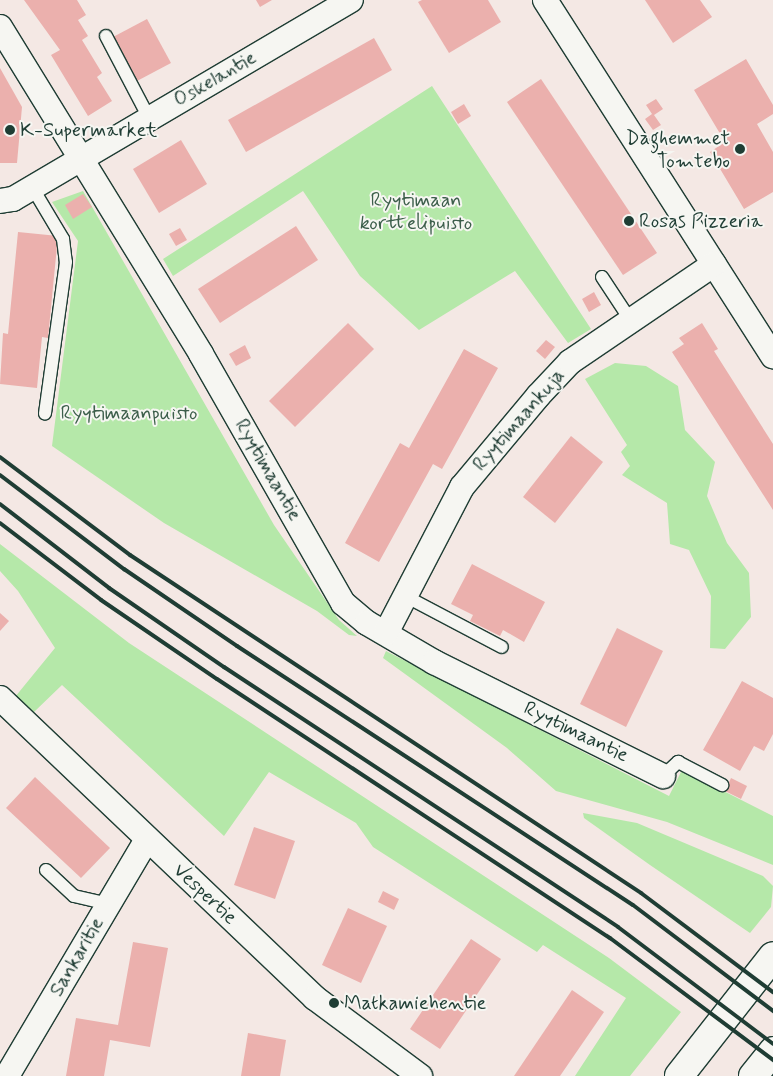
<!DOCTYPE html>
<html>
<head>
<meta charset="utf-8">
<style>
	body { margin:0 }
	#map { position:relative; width:773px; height:1076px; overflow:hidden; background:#f4e8e4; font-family:Mynerve,sans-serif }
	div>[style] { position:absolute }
	.green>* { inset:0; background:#b5e8a9 }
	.building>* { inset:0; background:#ebb0ad }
	.roads { filter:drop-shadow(1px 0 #1f3d34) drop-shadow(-1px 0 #1f3d34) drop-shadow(0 1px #1f3d34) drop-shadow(0 -1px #1f3d34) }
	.service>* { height:12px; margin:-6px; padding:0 6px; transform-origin:6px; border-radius:6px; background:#f6f6f2 }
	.minor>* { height:24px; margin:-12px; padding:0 12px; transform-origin:12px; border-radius:12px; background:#f6f6f2 }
	.tertiary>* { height:28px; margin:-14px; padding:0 14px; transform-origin:14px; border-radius:14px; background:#f6f6f2 }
	.trunk>* { height:28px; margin:-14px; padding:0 14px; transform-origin:14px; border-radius:14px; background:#f6f6f2 }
	.rail>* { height:4px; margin:-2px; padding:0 2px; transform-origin:2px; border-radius:2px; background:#1f3d34 }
	.dots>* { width:14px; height:14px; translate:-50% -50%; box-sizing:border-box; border:2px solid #f6f6f2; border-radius:50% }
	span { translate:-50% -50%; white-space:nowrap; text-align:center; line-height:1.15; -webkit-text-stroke:4px #f6f6f2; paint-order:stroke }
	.street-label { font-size:20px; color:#1f3d34 }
	.poi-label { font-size:20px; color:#1f3d34 }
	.left { translate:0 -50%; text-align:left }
	.right { translate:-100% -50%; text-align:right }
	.park-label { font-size:20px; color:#3d5f4b }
</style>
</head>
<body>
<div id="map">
	<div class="green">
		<i style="clip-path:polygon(432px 86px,591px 329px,568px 343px,515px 271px,419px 330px,360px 276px,303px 191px,173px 276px,163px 259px)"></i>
		<i style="clip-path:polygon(83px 191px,274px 525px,339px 620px,357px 636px,349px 635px,317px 611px,164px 523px,52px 446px,78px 241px,52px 202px)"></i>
		<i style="clip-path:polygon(615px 363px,646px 366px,678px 386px,685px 430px,715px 462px,707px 496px,727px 543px,749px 573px,751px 617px,725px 649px,710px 648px,711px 596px,689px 550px,670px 544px,667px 503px,622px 475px,630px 466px,621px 452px,627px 445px,585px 379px)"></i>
		<i style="clip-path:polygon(0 544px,129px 643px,609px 958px,681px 1012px,630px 1076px,575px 1076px,626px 998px,543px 945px,537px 952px,373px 847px,356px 823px,269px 772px,224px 836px,62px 685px,34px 712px,15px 697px,55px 648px,18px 591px,0 571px)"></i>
		<i style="clip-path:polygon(386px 651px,669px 796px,682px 770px,773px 816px,773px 865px,667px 822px,556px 791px,507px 748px,383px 658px)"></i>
		<i style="clip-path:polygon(583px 813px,637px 823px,763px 876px,773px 886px,771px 907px,750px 933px,650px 865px,584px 818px)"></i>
	</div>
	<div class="building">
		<i style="clip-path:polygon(24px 0,77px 0,86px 15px,78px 20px,88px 36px,82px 40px,102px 73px,97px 77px,112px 101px,88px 116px,51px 55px,60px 50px)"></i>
		<i style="clip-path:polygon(256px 0,272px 0,260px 7px)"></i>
		<i style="clip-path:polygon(422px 0,488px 0,501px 22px,449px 53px,418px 2px)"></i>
		<i style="clip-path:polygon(645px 0,700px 0,712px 17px,673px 43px)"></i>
		<i style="clip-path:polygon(147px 19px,171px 63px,137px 81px,113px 37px)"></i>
		<i style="clip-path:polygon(374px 38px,392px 70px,246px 152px,228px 120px)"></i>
		<i style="clip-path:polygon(746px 59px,773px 105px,773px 114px,757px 124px,773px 152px,773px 192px,744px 209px,710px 152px,725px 142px,694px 90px)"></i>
		<i style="clip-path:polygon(0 68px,22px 107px,17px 163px,0 163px)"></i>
		<i style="clip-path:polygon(541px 79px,657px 253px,623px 275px,507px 102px)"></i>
		<i style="clip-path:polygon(656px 99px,663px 109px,654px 115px,661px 125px,653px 130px,645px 119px,652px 114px,646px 105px)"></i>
		<i style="clip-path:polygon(464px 104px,471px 116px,458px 124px,451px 112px)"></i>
		<i style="clip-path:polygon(181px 140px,207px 184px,159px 213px,133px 169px)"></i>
		<i style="clip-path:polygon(83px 194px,92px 207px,73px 219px,65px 205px)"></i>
		<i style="clip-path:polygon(296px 226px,318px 260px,220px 323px,198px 289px)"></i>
		<i style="clip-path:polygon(180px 228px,187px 240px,176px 246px,169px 234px)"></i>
		<i style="clip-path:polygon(18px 232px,58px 236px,48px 338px,42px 337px,37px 388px,0 384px,3px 333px,8px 334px)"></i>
		<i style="clip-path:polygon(594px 292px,601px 305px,589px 312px,582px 299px)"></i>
		<i style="clip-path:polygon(348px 323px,374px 349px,295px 427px,269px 401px)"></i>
		<i style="clip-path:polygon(702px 323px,718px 349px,714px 351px,773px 444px,773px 510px,672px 352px,684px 344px,679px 338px)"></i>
		<i style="clip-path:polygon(546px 340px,555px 347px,545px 359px,536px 351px)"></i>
		<i style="clip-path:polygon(245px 345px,251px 358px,236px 366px,229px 354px)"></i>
		<i style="clip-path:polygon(464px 349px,498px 368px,442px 469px,433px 464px,379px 562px,345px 543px,400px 443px,409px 448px)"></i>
		<i style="clip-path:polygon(571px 436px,603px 462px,555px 523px,523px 497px)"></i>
		<i style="clip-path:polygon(472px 564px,545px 602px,524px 642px,503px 630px,500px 636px,470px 621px,473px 615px,451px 604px)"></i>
		<i style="clip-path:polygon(0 613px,9px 621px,0 631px)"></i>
		<i style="clip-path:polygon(617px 628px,663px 651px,626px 727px,580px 704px)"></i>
		<i style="clip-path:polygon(742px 681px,773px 698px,773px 734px,764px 751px,754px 746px,740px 771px,703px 750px)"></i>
		<i style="clip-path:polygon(35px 777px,110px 848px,81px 878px,6px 808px)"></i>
		<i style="clip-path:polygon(731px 778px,747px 786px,741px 799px,725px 791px)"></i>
		<i style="clip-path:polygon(254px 827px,295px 841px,275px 899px,234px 885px)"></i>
		<i style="clip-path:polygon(383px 891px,399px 899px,394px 910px,378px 902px)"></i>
		<i style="clip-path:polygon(348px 908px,387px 926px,361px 983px,322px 965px)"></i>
		<i style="clip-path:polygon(471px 939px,501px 959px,440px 1049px,410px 1029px)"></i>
		<i style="clip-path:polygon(133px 942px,168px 948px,150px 1047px,110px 1040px,104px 1076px,66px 1076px,76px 1018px,118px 1025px)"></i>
		<i style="clip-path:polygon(572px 990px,604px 1012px,560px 1076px,514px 1076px)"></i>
		<i style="clip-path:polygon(248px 1033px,286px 1040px,280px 1076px,241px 1076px)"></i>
	</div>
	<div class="roads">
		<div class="service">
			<i style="left:106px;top:36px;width:93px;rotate:62.3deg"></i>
			<i style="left:32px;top:187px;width:61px;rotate:59.2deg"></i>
			<i style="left:63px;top:239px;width:23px;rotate:83deg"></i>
			<i style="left:66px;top:262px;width:153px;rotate:97.9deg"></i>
			<i style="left:602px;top:277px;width:53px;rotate:56.6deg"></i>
			<i style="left:407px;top:597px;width:107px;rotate:27.8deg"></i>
			<i style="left:663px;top:776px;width:21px;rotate:-43deg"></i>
			<i style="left:678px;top:762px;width:50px;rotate:27.6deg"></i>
			<i style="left:46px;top:870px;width:38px;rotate:43deg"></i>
			<i style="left:74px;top:896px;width:35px;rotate:13deg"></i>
		</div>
		<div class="minor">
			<i style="left:545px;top:0;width:423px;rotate:57.4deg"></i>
			<i style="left:0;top:27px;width:384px;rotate:58.4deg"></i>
			<i style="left:201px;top:354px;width:287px;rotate:60.3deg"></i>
			<i style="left:343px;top:603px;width:31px;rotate:40deg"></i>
			<i style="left:367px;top:623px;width:78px;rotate:30.2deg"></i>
			<i style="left:434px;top:662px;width:256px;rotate:26.5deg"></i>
			<i style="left:0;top:201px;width:13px;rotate:-9deg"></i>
			<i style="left:13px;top:199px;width:392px;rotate:-30.5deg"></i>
			<i style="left:386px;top:633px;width:165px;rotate:-62.5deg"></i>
			<i style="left:462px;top:487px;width:119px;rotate:-50.1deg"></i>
			<i style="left:538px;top:396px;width:47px;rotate:-46.7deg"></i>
			<i style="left:570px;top:362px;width:174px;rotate:-34.2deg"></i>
			<i style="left:0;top:698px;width:435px;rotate:43.6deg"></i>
			<i style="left:315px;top:998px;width:131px;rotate:36.6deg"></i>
			<i style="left:7px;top:1076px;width:275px;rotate:-59.4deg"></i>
		</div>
		<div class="tertiary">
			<i style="left:679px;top:1076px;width:152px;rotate:-51.9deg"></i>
		</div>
		<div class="trunk">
			<i style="left:753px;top:1076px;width:32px;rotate:-51deg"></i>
		</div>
	</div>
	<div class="rail">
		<i style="left:0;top:457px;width:163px;rotate:37deg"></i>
		<i style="left:130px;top:555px;width:613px;rotate:33.48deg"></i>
		<i style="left:641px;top:893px;width:165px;rotate:36.9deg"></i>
		<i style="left:0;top:475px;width:156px;rotate:37.2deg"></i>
		<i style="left:124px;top:569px;width:137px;rotate:34.3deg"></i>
		<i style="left:237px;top:646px;width:473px;rotate:33.2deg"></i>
		<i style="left:633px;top:905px;width:176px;rotate:37.1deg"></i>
		<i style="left:0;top:504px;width:138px;rotate:37.6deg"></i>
		<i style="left:109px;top:588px;width:140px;rotate:34.5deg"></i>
		<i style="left:224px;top:667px;width:472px;rotate:33.4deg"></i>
		<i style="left:618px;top:927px;width:194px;rotate:37deg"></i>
		<i style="left:0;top:523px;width:127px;rotate:37.3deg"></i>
		<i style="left:101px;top:600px;width:140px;rotate:34.3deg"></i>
		<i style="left:217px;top:679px;width:471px;rotate:33.4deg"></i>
		<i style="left:610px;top:938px;width:204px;rotate:36.8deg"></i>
	</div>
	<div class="dots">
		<i style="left:10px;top:130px;background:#1f3d34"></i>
		<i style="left:740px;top:149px;background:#1f3d34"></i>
		<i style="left:629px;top:221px;background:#1f3d34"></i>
		<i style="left:334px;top:1003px;background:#1f3d34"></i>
	</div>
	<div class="street-label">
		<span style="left:215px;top:79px;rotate:-30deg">Oskelantie</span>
		<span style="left:519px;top:420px;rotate:-49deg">Ryytimaankuja</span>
		<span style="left:268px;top:470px;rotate:60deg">Ryytimaantie</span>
		<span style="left:576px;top:732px;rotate:26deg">Ryytimaantie</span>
		<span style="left:205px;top:894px;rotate:43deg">Vespertie</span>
		<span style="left:77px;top:957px;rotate:-60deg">Sankaritie</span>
	</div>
	<div class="poi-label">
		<span class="left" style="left:20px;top:130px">K-Supermarket</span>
		<span class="right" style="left:730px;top:150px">Daghemmet<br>Tomtebo</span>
		<span class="left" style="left:639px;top:221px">Rosas Pizzeria</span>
		<span class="left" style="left:344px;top:1003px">Matkamiehentie</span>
	</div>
	<div class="park-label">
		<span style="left:416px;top:212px">Ryytimaan<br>korttelipuisto</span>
		<span style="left:129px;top:413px">Ryytimaanpuisto</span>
	</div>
</div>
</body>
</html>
